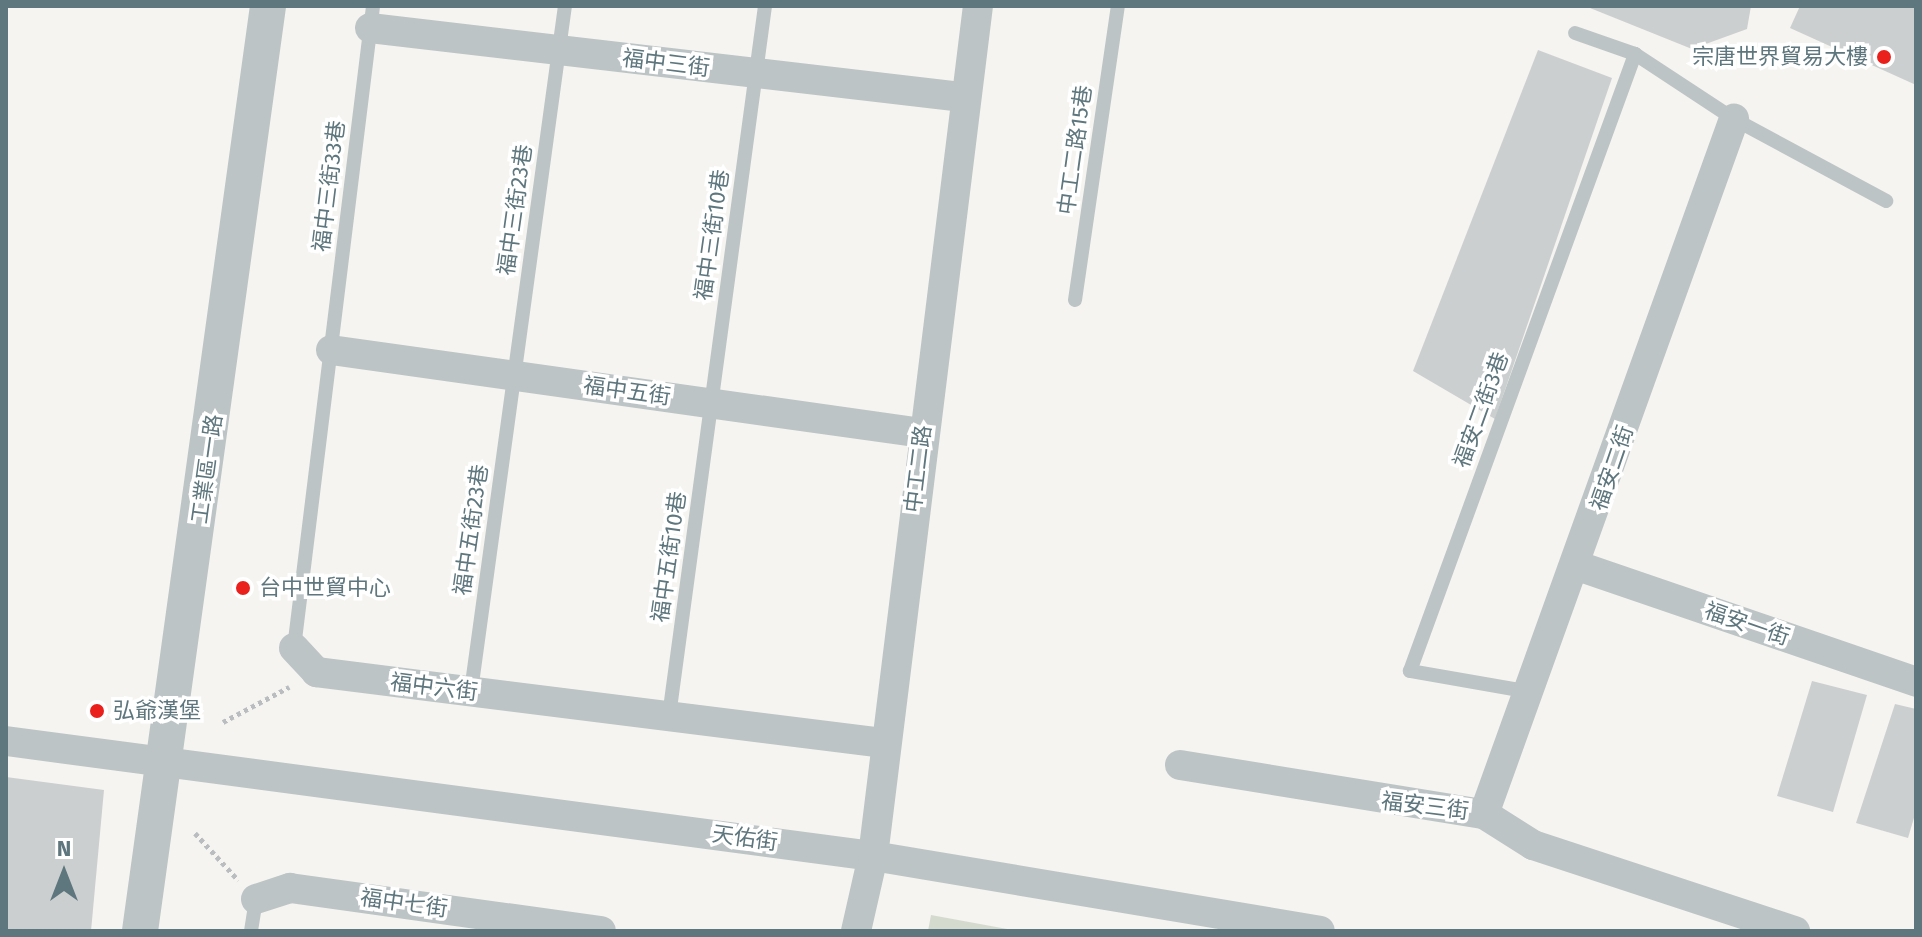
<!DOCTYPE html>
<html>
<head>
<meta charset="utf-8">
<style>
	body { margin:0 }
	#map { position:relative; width:1922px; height:937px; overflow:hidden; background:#f5f4f0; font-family:"Fira Sans","Noto Sans TC",sans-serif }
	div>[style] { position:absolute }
	.green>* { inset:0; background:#d5dacf }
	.building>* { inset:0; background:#cccfd0 }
	.path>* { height:5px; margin-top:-2.5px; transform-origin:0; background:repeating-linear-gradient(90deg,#b9bdbf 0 4px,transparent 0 8px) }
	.service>* { height:14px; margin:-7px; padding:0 7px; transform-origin:7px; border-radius:7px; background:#bdc4c6 }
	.minor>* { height:30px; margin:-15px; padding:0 15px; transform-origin:15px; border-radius:15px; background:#bdc4c6 }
	.tertiary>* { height:36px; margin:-18px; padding:0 18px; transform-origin:18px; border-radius:18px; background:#bdc4c6 }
	.dots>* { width:22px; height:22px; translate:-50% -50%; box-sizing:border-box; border:4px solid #fff; border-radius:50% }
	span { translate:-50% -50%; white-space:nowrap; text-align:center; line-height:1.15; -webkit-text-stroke:7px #fff; paint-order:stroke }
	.poi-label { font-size:22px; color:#5e767d }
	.right { translate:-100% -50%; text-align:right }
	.left { translate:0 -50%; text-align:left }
	.street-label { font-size:22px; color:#5e767d }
	.frame { position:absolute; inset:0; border:8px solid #5e767d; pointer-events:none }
	.north { position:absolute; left:24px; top:833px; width:80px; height:80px; -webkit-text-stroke:6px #fff; paint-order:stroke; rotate:0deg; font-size:22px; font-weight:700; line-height:32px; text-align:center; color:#5e767d }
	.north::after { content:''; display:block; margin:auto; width:28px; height:36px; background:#5e767d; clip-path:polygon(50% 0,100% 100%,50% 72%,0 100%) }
</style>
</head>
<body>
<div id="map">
	<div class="green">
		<i style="clip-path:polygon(931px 915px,1018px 931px,928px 931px)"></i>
	</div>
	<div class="building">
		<i style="clip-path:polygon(1585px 6px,1751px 6px,1747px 29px,1692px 49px)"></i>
		<i style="clip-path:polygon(1800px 6px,1916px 6px,1916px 85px,1790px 28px)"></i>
		<i style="clip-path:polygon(1538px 50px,1612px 78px,1495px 419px,1413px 371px)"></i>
		<i style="clip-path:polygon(1812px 681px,1867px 695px,1833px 812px,1777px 796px)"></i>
		<i style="clip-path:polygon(1895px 704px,1916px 709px,1916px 811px,1908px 838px,1856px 823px)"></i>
		<i style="clip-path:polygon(6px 777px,104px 790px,91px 931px,6px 931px)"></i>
	</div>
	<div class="path">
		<i style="left:223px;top:722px;width:75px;rotate:-27.9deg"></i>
		<i style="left:195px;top:833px;width:64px;rotate:47.5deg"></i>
	</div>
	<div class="service">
		<i style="left:1575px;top:33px;width:64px;rotate:19.3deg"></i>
		<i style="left:1635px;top:54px;width:118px;rotate:33.3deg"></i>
		<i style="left:1734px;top:119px;width:173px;rotate:28.3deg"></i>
		<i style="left:1075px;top:300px;width:297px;rotate:-81.7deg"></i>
		<i style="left:294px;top:648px;width:647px;rotate:-82.98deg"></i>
		<i style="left:471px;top:691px;width:691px;rotate:-82.19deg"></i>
		<i style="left:1525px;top:691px;width:117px;rotate:-170.1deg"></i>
		<i style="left:1410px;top:671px;width:657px;rotate:-69.96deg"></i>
		<i style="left:669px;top:716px;width:716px;rotate:-82.3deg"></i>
		<i style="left:251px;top:931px;width:32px;rotate:-81deg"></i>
	</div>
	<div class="minor">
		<i style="left:370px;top:28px;width:597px;rotate:6.64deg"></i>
		<i style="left:331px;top:350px;width:597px;rotate:7.99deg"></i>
		<i style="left:1578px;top:566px;width:357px;rotate:18.9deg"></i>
		<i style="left:294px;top:648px;width:33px;rotate:47deg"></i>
		<i style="left:316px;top:672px;width:571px;rotate:7.14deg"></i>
		<i style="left:6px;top:741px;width:875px;rotate:7.56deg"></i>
		<i style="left:873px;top:856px;width:453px;rotate:9.5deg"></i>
		<i style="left:1180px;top:765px;width:308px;rotate:9.2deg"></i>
		<i style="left:1484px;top:814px;width:58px;rotate:32.3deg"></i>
		<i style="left:1533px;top:845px;width:276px;rotate:18.2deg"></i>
		<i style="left:1484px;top:814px;width:739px;rotate:-70.22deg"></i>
		<i style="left:256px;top:899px;width:36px;rotate:-18deg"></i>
		<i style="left:290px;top:888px;width:314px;rotate:7.9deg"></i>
		<i style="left:856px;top:931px;width:77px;rotate:-77.2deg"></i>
		<i style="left:873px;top:856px;width:856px;rotate:-82.96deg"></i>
	</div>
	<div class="tertiary">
		<i style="left:140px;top:931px;width:934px;rotate:-82.12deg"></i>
	</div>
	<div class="dots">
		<i style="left:1884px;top:57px;background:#e9201c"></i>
		<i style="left:243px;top:588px;background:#e9201c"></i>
		<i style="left:97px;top:711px;background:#e9201c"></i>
	</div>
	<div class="poi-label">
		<span class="right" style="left:1868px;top:57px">宗唐世界貿易大樓</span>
		<span class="left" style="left:259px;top:588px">台中世貿中心</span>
		<span class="left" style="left:113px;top:711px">弘爺漢堡</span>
	</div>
	<div class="street-label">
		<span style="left:666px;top:63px;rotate:7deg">福中三街</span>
		<span style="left:1075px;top:150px;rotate:-82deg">中工二路15巷</span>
		<span style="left:329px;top:186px;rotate:-83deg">福中三街33巷</span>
		<span style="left:515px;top:210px;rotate:-82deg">福中三街23巷</span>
		<span style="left:712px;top:235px;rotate:-82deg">福中三街10巷</span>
		<span style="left:627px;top:391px;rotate:8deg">福中五街</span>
		<span style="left:1481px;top:410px;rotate:-70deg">福安二街3巷</span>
		<span style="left:1612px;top:468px;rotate:-71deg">福安二街</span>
		<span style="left:207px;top:469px;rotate:-82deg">工業區一路</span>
		<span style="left:918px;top:469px;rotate:-83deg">中工二路</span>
		<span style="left:471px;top:530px;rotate:-82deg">福中五街23巷</span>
		<span style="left:669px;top:557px;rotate:-82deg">福中五街10巷</span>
		<span style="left:1747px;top:624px;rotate:19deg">福安一街</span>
		<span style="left:434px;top:687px;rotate:7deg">福中六街</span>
		<span style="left:1425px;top:806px;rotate:7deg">福安三街</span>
		<span style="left:745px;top:838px;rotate:8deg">天佑街</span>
		<span style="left:404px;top:903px;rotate:8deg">福中七街</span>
	</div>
	<div class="frame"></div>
	<div class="north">N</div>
</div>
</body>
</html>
